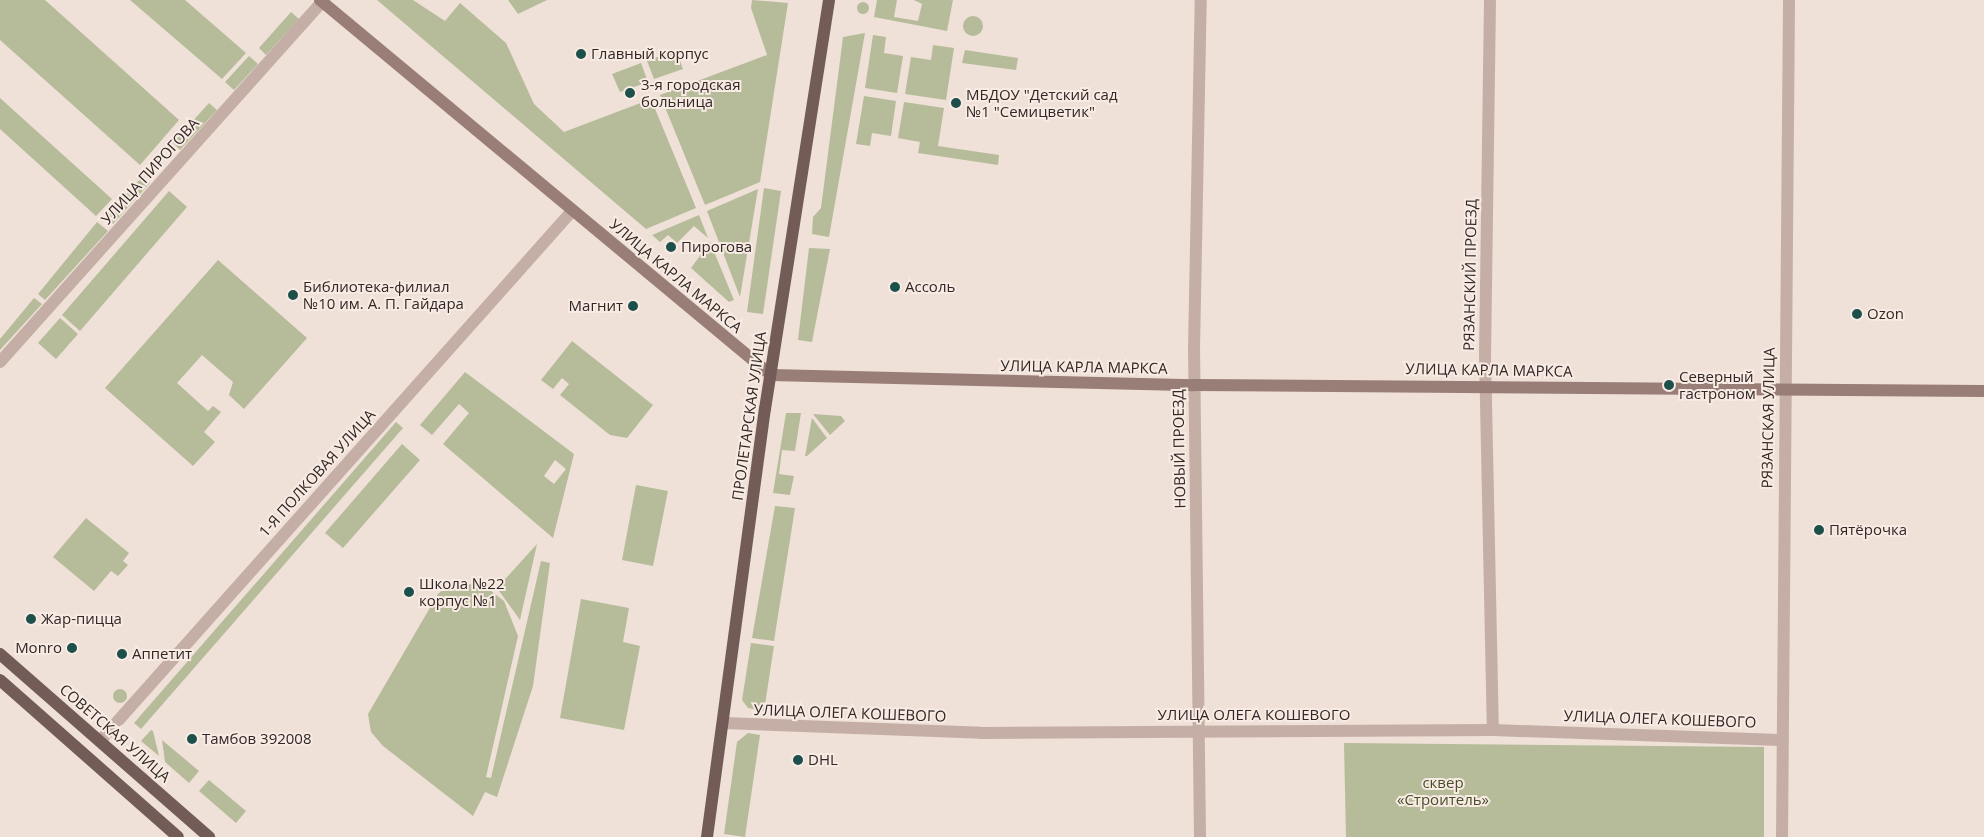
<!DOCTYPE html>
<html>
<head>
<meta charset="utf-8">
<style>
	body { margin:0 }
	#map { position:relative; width:1984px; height:837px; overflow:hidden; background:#efe0d8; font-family:"Open Sans",sans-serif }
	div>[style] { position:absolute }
	.green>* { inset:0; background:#b6bc99 }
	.round { border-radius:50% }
	.street>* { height:12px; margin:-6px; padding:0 6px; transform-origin:6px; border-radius:6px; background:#c5aea5 }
	.secondary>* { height:12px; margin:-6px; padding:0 6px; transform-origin:6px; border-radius:6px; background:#997d77 }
	.primary>* { height:12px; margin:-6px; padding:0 6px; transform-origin:6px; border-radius:6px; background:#735c57 }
	.dots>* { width:14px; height:14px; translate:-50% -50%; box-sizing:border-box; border:2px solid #f7ebe3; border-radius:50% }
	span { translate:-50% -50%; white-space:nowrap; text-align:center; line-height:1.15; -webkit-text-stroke:4px #f7ebe3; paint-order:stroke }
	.poi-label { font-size:15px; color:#322726 }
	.left { translate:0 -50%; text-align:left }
	.right { translate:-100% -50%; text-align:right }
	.street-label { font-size:15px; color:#322726 }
	.park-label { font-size:15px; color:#474e2b }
</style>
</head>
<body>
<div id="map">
	<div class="green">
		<i style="clip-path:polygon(0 0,45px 0,179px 120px,140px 165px,0 40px)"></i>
		<i style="clip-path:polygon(130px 0,185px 0,246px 53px,222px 79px)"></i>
		<i style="clip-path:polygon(377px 0,413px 0,445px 21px,460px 3px,506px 43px,534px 104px,564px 132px,651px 99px,696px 208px,646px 229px)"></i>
		<i style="clip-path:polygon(508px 0,547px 0,518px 14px)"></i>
		<i style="clip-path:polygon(752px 0,788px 3px,760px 182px,705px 205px,660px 95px,767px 55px,751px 8px)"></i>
		<i style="clip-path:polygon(877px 0,897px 0,894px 17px,918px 21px,922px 4px,914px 0,953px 0,947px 31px,874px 17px)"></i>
		<i class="round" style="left:857px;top:2px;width:12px;height:12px"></i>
		<i style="clip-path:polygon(291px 12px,299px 19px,266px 55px,259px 48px)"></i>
		<i class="round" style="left:963px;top:16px;width:20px;height:20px"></i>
		<i style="clip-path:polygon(865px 33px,829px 237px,812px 234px,813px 217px,821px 208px,843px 37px)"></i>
		<i style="clip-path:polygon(873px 35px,886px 37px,884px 53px,903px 56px,897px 93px,865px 88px)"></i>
		<i style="clip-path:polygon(933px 45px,954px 48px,946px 100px,905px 94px,911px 57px,931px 60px)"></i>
		<i style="clip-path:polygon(676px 50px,683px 69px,654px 79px,647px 61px)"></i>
		<i style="clip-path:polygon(965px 50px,1018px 58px,1016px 70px,962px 63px)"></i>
		<i style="clip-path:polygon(249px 56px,258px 64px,234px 90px,225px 82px)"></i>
		<i style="clip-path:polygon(641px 63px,648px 82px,620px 92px,612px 74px)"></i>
		<i style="clip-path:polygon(864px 96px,896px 101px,891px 136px,872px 133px,870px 146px,856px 144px)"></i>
		<i style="clip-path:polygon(0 98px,112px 199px,96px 216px,0 129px)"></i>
		<i style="clip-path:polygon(904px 102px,944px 108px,938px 146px,999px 155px,998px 165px,918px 153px,920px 142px,898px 138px)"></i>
		<i style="clip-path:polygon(209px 103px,217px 110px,180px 150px,173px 143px)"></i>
		<i style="clip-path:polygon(143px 176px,150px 183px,113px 224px,105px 217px)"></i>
		<i style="clip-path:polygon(764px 188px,781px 191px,763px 314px,747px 312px)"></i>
		<i style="clip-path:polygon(758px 189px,740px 297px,707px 211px)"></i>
		<i style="clip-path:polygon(169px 191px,187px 207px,80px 331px,62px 315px)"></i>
		<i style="clip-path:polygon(699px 215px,708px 238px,694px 226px,677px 243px,668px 235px,660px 242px,652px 235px)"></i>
		<i style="clip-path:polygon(97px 222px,108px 231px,45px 300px,38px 294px)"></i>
		<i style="clip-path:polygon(710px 242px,734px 300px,729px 302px,691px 268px)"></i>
		<i style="clip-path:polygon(809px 248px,830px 249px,812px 342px,798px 340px)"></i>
		<i style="clip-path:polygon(218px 260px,307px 338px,244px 409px,229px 395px,233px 382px,202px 355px,177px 383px,208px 411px,213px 406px,221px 412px,204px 432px,215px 442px,193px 466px,105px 388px)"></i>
		<i style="clip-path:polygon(34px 298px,42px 304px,0 350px,0 339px)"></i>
		<i style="clip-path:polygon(60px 318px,78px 334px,56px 359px,38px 343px)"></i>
		<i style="clip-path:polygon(572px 341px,653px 405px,627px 438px,610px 435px,560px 395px,569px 384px,562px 378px,553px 389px,541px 380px)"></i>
		<i style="clip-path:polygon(evenodd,465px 372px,574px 454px,553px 538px,443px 444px,469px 413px,459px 404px,432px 435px,420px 425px,465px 372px,555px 460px,566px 469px,554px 484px,544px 476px,555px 460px)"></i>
		<i style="clip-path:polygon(786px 413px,801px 413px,795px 451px,782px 450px,779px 474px,794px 476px,790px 495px,773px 493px)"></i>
		<i style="clip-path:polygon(813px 414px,841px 416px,845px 421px,830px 435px)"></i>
		<i style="clip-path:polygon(812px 418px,827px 438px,807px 456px,805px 456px)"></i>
		<i style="clip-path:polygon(396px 422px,403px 428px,141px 729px,134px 723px)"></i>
		<i style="clip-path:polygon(402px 444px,420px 460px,343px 548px,325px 533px)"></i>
		<i style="clip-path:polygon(636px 485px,668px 491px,653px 566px,622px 560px)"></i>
		<i style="clip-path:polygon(775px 506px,795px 508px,774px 641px,752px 638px)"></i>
		<i style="clip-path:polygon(86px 518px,129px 553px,123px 561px,128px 565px,118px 576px,111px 571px,94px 591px,53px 557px)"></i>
		<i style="clip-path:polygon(537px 544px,520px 620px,497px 588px)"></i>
		<i style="clip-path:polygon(541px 561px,550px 563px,533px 686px,497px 797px,485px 792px,473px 816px,383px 746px,371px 732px,368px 714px,438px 594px,447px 586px,462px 583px,486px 587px,504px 601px,518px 636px,486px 777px,491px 778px)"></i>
		<i style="clip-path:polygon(581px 599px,629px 608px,623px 642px,640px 646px,624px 730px,560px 718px)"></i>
		<i style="clip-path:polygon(751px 643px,774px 646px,764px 711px,748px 708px,742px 700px)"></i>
		<i class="round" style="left:113px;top:689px;width:14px;height:14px"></i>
		<i style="clip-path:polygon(151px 730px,153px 731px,159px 756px,141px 741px)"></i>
		<i style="clip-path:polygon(748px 733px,760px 735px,745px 837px,724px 834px,737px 742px)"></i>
		<i style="clip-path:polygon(162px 740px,199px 771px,189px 783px,165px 762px)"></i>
		<i style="clip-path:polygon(1344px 743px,1764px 747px,1764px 837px,1346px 837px)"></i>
		<i style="clip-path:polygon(209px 780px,246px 811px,236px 823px,199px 791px)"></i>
	</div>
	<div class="street">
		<i style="left:1490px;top:0;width:354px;rotate:90.8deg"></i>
		<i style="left:1485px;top:354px;width:376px;rotate:88.8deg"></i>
		<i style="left:0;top:362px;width:486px;rotate:-48.2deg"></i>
		<i style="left:725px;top:723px;width:256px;rotate:2.2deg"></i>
		<i style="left:981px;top:733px;width:512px;rotate:-0.34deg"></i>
		<i style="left:1493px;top:730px;width:290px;rotate:2deg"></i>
		<i style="left:100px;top:741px;width:710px;rotate:-48.31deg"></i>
		<i style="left:1200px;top:837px;width:487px;rotate:-90.7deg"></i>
		<i style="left:1194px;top:350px;width:350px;rotate:-88.9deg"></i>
		<i style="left:1782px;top:837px;width:837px;rotate:-89.52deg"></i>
	</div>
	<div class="secondary">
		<i style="left:320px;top:0;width:587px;rotate:39.74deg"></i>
		<i style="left:771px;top:375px;width:423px;rotate:1.4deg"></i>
		<i style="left:1194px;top:385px;width:790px;rotate:0.44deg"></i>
	</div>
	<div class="primary">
		<i style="left:0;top:654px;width:278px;rotate:41.2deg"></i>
		<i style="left:0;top:680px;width:237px;rotate:41.4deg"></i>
		<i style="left:707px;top:837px;width:432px;rotate:-82.3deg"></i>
		<i style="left:765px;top:409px;width:414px;rotate:-81.1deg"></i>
	</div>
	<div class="dots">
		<i style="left:581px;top:54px;background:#1e504b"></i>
		<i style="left:630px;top:93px;background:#1e504b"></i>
		<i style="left:956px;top:103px;background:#1e504b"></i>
		<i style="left:671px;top:247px;background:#1e504b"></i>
		<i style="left:895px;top:287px;background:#1e504b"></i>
		<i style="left:293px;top:295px;background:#1e504b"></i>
		<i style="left:633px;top:306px;background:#1e504b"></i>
		<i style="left:1857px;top:314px;background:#1e504b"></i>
		<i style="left:1669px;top:385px;background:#1e504b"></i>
		<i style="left:1819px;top:530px;background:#1e504b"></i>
		<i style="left:409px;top:592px;background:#1e504b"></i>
		<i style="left:31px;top:619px;background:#1e504b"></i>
		<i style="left:72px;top:648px;background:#1e504b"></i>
		<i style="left:122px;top:654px;background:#1e504b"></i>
		<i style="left:192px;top:739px;background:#1e504b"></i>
		<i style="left:798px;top:760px;background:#1e504b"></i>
	</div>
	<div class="poi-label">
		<span class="left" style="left:591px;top:54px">Главный корпус</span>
		<span class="left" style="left:641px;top:93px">3-я городская<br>больница</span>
		<span class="left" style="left:966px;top:103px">МБДОУ "Детский сад<br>№1 "Семицветик"</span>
		<span class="left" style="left:681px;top:247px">Пирогова</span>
		<span class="left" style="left:303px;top:295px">Библиотека-филиал<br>№10 им. А. П. Гайдара</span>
		<span class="left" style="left:905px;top:287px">Ассоль</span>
		<span class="right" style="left:623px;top:306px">Магнит</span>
		<span class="left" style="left:1867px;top:314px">Ozon</span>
		<span class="left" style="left:1679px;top:385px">Северный<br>гастроном</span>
		<span class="left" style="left:1829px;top:530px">Пятёрочка</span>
		<span class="left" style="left:419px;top:592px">Школа №22<br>корпус №1</span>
		<span class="left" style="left:41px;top:619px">Жар-пицца</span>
		<span class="right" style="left:62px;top:648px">Monro</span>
		<span class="left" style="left:132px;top:654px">Аппетит</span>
		<span class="left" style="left:202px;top:739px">Тамбов 392008</span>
		<span class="left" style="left:808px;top:760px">DHL</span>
	</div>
	<div class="street-label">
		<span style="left:150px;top:171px;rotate:-48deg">УЛИЦА ПИРОГОВА</span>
		<span style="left:1470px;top:275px;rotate:-89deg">РЯЗАНСКИЙ ПРОЕЗД</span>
		<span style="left:676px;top:276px;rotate:40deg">УЛИЦА КАРЛА МАРКСА</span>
		<span style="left:1084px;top:367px;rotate:1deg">УЛИЦА КАРЛА МАРКСА</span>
		<span style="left:1489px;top:370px;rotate:1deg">УЛИЦА КАРЛА МАРКСА</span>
		<span style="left:749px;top:416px;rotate:-82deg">ПРОЛЕТАРСКАЯ УЛИЦА</span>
		<span style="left:1768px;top:418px;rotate:-89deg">РЯЗАНСКАЯ УЛИЦА</span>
		<span style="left:1179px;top:449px;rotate:-91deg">НОВЫЙ ПРОЕЗД</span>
		<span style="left:317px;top:473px;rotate:-48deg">1-Я ПОЛКОВАЯ УЛИЦА</span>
		<span style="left:850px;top:713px;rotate:2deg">УЛИЦА ОЛЕГА КОШЕВОГО</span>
		<span style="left:1254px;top:715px">УЛИЦА ОЛЕГА КОШЕВОГО</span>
		<span style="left:1660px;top:719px;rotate:2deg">УЛИЦА ОЛЕГА КОШЕВОГО</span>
		<span style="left:115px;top:733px;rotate:41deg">СОВЕТСКАЯ УЛИЦА</span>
	</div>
	<div class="park-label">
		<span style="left:1443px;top:791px">сквер<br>«Строитель»</span>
	</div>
</div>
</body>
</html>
